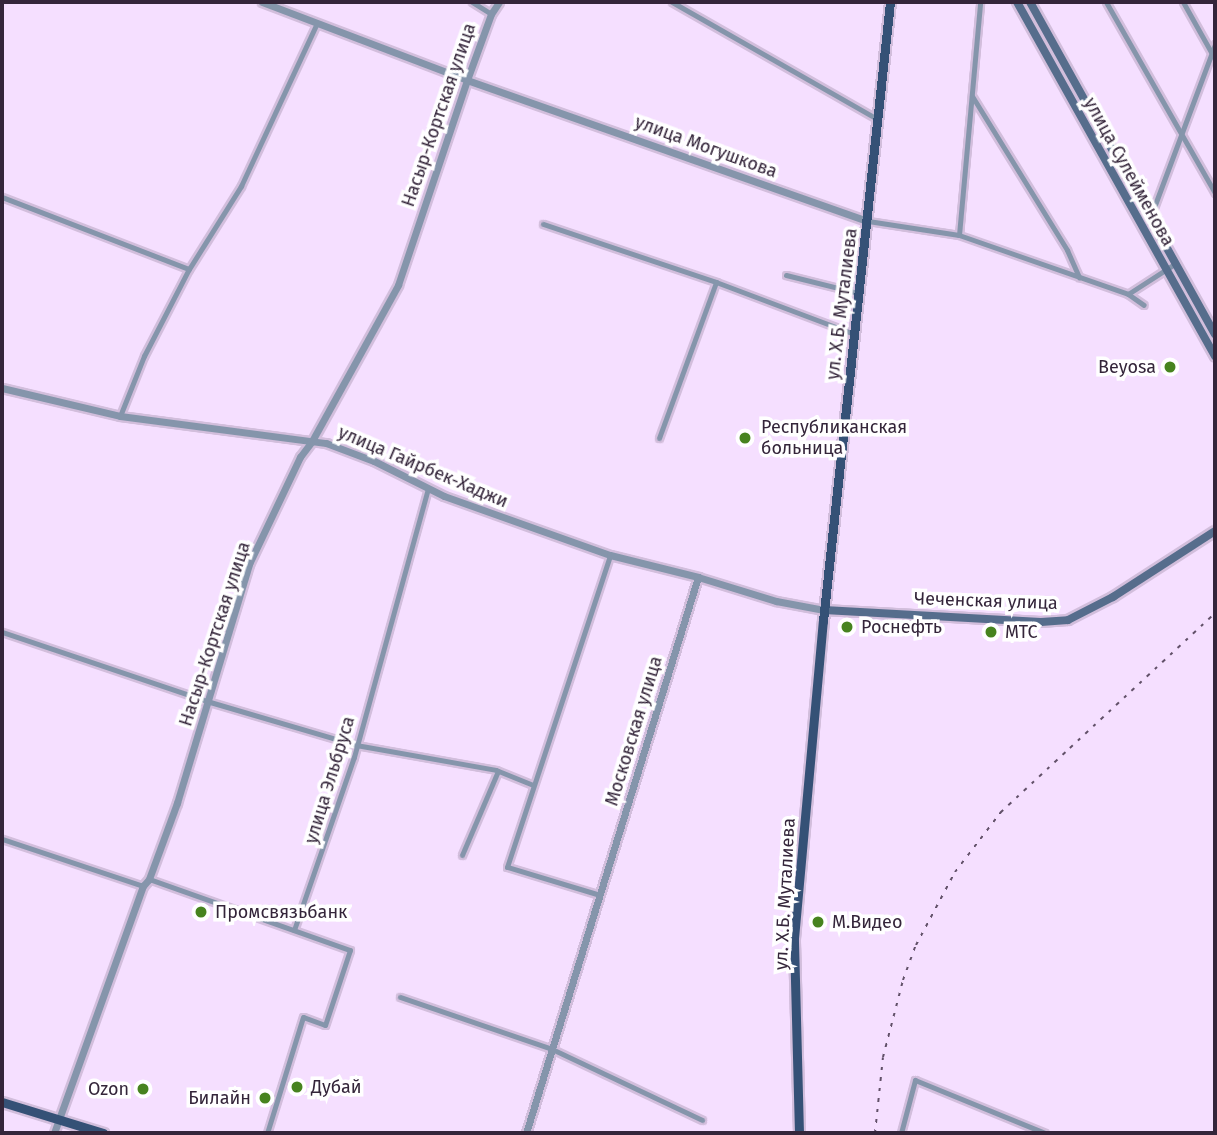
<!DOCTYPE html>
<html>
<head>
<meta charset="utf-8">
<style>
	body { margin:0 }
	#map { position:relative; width:1217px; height:1135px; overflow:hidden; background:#f5dfff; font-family:"Fira Sans",sans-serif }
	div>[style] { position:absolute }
	.roads { filter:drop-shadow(2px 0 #d2bedc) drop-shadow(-2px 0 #d2bedc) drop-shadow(0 2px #d2bedc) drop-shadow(0 -2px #d2bedc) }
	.minor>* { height:5px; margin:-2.5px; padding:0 2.5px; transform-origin:2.5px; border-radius:2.5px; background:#8595ab }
	.tertiary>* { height:7px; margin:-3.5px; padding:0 3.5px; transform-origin:3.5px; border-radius:3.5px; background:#8595ab }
	.secondary>* { height:8px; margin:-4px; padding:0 4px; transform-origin:4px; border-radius:4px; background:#566d8c }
	.primary>* { height:9px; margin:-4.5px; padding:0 4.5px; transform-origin:4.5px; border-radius:4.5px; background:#355176 }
	.rail>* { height:2px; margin-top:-1px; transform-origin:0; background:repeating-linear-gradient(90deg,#615068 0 3.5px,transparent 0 10.5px) }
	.dots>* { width:19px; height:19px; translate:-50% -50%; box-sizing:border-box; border:4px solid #fff; border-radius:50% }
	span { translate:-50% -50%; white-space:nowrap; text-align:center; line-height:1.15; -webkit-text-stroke:7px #fff; paint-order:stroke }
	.street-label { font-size:18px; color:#34253a }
	.poi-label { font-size:18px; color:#34253a }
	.right { translate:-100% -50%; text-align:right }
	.left { translate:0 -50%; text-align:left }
	.frame { position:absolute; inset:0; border:4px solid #34253a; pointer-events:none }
</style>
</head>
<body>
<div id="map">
	<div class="roads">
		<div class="minor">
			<i style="left:472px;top:2px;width:22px;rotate:32deg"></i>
			<i style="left:672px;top:2px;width:236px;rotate:29.7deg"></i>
			<i style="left:1106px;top:2px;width:220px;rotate:60.3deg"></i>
			<i style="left:1183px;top:2px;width:65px;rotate:60.7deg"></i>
			<i style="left:972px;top:96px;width:181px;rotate:58.3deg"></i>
			<i style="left:1067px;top:250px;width:30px;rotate:66deg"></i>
			<i style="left:2px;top:197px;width:200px;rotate:21.1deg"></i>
			<i style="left:1150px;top:218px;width:186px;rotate:-69.5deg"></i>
			<i style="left:868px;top:221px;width:92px;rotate:8.7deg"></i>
			<i style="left:959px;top:235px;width:179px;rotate:19.2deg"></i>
			<i style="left:1128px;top:294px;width:19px;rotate:35deg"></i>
			<i style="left:543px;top:224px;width:182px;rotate:18.5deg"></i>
			<i style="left:716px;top:282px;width:147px;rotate:20.6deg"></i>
			<i style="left:959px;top:235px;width:234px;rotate:-84.8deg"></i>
			<i style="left:786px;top:275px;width:74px;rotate:14deg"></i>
			<i style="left:1128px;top:294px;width:57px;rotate:-32.9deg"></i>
			<i style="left:120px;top:416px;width:65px;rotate:-68.2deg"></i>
			<i style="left:144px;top:356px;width:98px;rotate:-62.7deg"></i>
			<i style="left:189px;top:269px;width:98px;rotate:-57.9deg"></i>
			<i style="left:241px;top:186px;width:178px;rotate:-65deg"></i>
			<i style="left:659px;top:438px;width:166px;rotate:-69.9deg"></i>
			<i style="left:2px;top:632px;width:219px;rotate:18.6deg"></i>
			<i style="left:210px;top:702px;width:152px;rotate:16.4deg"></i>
			<i style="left:356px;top:745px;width:142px;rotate:10.1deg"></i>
			<i style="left:496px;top:770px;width:40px;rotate:22deg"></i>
			<i style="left:2px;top:839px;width:149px;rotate:18.4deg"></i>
			<i style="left:462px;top:855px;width:91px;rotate:-66.8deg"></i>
			<i style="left:149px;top:879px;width:213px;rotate:19.5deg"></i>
			<i style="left:350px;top:950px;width:79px;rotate:108.4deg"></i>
			<i style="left:325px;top:1025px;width:23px;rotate:-160deg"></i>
			<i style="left:303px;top:1017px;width:121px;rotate:107.2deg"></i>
			<i style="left:600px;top:895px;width:97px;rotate:-163.2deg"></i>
			<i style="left:507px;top:867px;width:329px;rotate:-71.7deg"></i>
			<i style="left:294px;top:930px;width:183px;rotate:-70.9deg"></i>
			<i style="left:354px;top:757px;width:278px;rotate:-74.6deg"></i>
			<i style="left:400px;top:997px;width:161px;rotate:18.9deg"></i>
			<i style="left:552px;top:1049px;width:166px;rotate:25.3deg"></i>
			<i style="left:901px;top:1133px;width:55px;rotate:-75.2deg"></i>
			<i style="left:915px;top:1080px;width:140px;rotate:22.2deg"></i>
		</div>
		<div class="tertiary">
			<i style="left:262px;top:2px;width:219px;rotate:20.8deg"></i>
			<i style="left:467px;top:80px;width:425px;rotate:19.4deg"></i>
			<i style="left:2px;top:388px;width:121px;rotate:13.3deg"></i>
			<i style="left:120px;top:416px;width:208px;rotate:7.5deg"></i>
			<i style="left:326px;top:443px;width:51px;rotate:20.6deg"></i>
			<i style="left:374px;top:461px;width:78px;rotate:26.6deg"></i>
			<i style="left:444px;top:496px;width:176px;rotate:19.6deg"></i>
			<i style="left:610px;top:555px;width:91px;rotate:14deg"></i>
			<i style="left:698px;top:577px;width:82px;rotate:17.1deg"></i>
			<i style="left:776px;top:601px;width:49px;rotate:10.6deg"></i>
			<i style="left:54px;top:1133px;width:263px;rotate:-70.2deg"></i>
			<i style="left:143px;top:886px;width:9px;rotate:-49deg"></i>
			<i style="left:149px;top:879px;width:81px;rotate:-69.8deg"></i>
			<i style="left:177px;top:803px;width:250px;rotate:-73.2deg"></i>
			<i style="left:249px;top:564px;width:119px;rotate:-64.5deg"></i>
			<i style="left:300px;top:457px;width:20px;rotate:-53deg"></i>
			<i style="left:312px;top:441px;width:178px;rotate:-61.1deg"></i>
			<i style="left:398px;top:285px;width:216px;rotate:-71.4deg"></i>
			<i style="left:467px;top:80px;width:70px;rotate:-70deg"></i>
			<i style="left:491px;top:14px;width:14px;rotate:-56deg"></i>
			<i style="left:526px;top:1133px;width:582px;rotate:-72.81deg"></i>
		</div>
		<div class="secondary">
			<i style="left:1017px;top:2px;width:406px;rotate:60.8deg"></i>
			<i style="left:1030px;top:2px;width:380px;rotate:60.9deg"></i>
			<i style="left:824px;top:610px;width:217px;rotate:3.2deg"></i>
			<i style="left:1041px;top:622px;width:27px;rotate:-4deg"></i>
			<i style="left:1068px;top:620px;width:51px;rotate:-27.1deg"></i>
			<i style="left:1113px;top:597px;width:121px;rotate:-32.9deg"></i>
		</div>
		<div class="primary">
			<i style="left:2px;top:1102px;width:106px;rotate:17.1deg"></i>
			<i style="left:799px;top:1133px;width:195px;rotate:-91.5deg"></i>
			<i style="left:794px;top:938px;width:318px;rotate:-84.8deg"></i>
			<i style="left:823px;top:621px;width:623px;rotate:-83.82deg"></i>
		</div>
	</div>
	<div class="rail">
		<i style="left:875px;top:1133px;width:76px;rotate:-84deg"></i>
		<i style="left:883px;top:1057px;width:80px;rotate:-75.4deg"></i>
		<i style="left:903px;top:980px;width:37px;rotate:-70deg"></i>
		<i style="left:916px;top:945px;width:83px;rotate:-61.9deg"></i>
		<i style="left:955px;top:872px;width:76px;rotate:-52.5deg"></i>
		<i style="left:1001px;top:812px;width:292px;rotate:-42.9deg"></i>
	</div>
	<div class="dots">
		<i style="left:1170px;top:367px;background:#47831f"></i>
		<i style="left:745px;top:438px;background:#47831f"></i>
		<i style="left:847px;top:627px;background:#47831f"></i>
		<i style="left:991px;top:632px;background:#47831f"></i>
		<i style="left:201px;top:912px;background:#47831f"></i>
		<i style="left:818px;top:922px;background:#47831f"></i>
		<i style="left:297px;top:1087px;background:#47831f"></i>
		<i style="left:143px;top:1089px;background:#47831f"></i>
		<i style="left:265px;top:1098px;background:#47831f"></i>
	</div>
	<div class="street-label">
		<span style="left:439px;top:115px;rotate:-71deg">Насыр-Кортская улица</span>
		<span style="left:706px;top:147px;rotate:20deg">улица Могушкова</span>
		<span style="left:1129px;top:172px;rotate:61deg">улица Сулейменова</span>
		<span style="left:842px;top:304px;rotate:-83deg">ул. Х.Б. Муталиева</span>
		<span style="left:423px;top:467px;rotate:23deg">улица Гайрбек-Хаджи</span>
		<span style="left:986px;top:601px;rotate:2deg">Чеченская улица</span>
		<span style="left:215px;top:634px;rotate:-72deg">Насыр-Кортская улица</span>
		<span style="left:634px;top:731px;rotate:-73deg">Московская улица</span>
		<span style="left:330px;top:780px;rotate:-73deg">улица Эльбруса</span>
		<span style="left:785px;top:894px;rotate:-87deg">ул. Х.Б. Муталиева</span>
	</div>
	<div class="poi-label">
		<span class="right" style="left:1156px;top:367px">Beyosa</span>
		<span class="left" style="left:761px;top:438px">Республиканская<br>больница</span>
		<span class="left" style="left:861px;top:627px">Роснефть</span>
		<span class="left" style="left:1005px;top:632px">МТС</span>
		<span class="left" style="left:215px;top:912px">Промсвязьбанк</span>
		<span class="left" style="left:832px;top:922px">М.Видео</span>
		<span class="left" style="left:311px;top:1087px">Дубай</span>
		<span class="right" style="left:129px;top:1089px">Ozon</span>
		<span class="right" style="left:251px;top:1098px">Билайн</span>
	</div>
	<div class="frame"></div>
</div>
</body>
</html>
